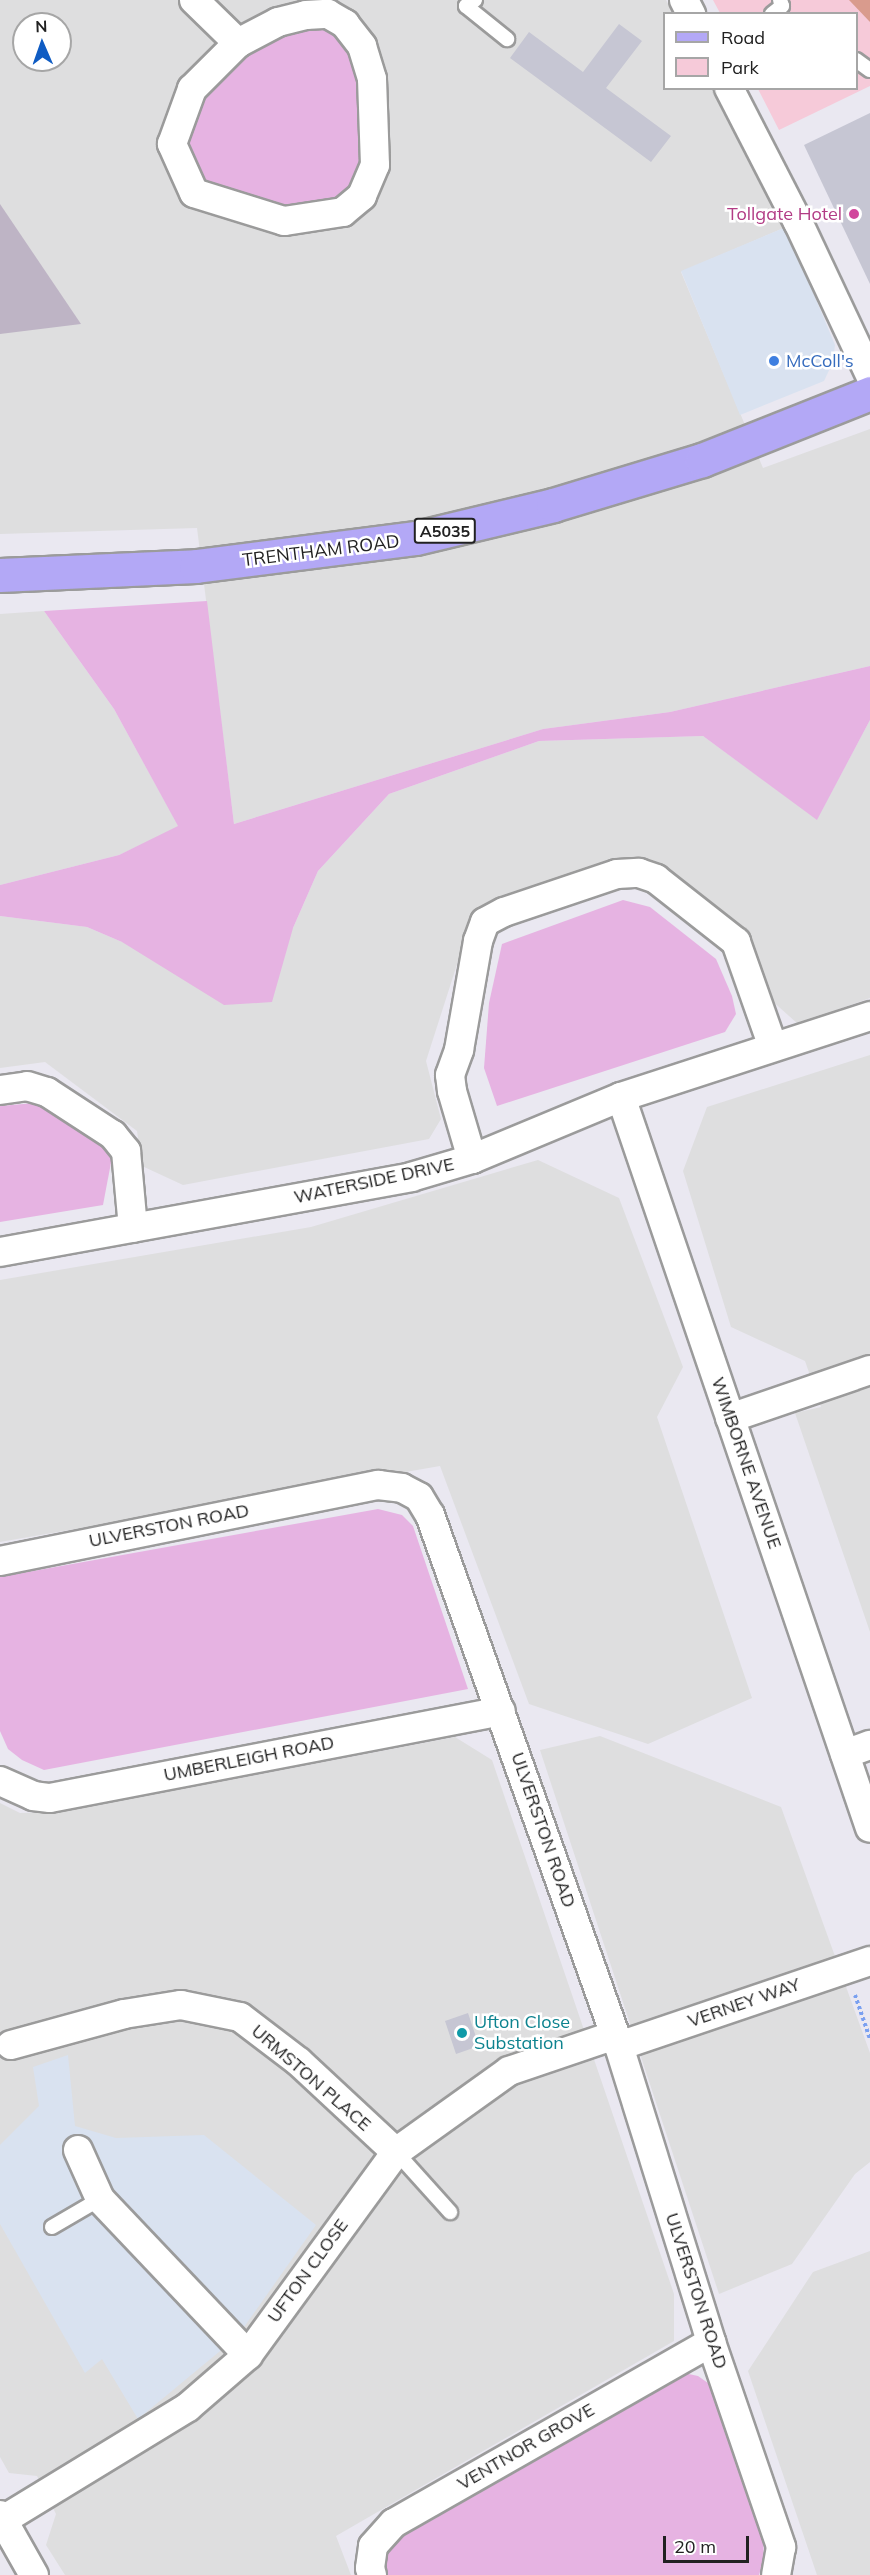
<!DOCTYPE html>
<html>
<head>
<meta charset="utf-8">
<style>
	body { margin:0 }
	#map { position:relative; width:870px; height:2575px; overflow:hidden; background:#eae8f1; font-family:Mulish,sans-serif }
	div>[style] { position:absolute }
	.residential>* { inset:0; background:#dededf }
	.commercial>* { inset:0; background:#d9e2f0 }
	.construction>* { inset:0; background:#beb4c5 }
	.grass>* { inset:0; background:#e6b3e2 }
	.park>* { inset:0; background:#f6cad9 }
	.pitch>* { inset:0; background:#d99b8d }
	.building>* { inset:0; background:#c6c6d3 }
	.path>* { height:4px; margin-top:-2px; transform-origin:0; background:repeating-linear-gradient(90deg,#7aa0f0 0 3px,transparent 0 6px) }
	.roads { filter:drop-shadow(2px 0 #9b9b9b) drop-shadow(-2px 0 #9b9b9b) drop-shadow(0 2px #9b9b9b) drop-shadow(0 -2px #9b9b9b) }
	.service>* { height:14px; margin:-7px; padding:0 7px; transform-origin:7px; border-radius:7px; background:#fff }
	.minor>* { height:28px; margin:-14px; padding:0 14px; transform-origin:14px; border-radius:14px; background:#fff }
	.primary>* { height:33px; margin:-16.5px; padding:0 16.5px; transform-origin:16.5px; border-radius:16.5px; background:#b3a8f6 }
	.dots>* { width:16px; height:16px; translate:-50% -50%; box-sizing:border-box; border:3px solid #fff; border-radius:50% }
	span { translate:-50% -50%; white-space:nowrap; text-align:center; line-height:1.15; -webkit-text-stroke:5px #fff; paint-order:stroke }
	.shield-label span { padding:2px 4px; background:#fff; border:2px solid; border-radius:4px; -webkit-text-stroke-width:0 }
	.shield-label { font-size:16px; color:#212121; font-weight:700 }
	.hotel-label { font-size:18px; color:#b23c85 }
	.right { translate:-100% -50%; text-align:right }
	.shop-label { font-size:18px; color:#366cbe }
	.left { translate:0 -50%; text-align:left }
	.street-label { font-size:18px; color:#212121 }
	.culture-label { font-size:18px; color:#0d838f }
	.legend { position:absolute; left:663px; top:12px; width:195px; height:78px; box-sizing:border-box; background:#fff; border:2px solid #a6a6a6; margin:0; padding:8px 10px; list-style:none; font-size:18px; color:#212121 }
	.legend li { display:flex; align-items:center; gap:12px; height:30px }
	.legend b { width:30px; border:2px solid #a6a6a6 }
	.north { position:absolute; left:12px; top:12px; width:60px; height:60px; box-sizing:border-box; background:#fff; border:2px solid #a6a6a6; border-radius:50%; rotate:358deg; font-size:16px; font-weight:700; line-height:24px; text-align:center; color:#212121 }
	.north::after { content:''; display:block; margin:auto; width:21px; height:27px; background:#0f5cc3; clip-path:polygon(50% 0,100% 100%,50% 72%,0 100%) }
	.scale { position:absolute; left:663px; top:2536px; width:86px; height:27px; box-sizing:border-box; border:3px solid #212121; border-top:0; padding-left:8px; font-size:18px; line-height:21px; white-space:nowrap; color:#212121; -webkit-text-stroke:4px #fff; paint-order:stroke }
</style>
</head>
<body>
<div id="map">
	<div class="residential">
		<i style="clip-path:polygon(evenodd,0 0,666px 0,673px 13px,664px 14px,664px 88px,713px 89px,786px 227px,681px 272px,763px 468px,870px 429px,870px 666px,670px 712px,543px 729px,234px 824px,197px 528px,0 534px,0 0,24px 24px,60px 24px,60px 60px,24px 60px,24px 24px)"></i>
		<i style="clip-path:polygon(44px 611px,114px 709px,179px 827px,119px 855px,0 885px,0 614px)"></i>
		<i style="clip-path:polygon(870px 720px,870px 998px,798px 1024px,770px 999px,735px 930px,631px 863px,470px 924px,426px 1061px,441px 1119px,429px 1139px,183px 1185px,142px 1166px,137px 1131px,45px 1062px,0 1068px,0 916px,87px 927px,122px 942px,293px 928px,318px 871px,389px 794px,539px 741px,703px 736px,817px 819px)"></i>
		<i style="clip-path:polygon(870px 1055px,870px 1632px,795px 1413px,821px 1407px,805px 1361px,731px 1327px,683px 1171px,707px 1107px)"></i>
		<i style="clip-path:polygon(538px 1160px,619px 1198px,683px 1367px,657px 1417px,752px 1698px,648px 1744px,529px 1704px,440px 1466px,0 1542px,0 1280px,311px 1227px)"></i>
		<i style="clip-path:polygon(600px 1736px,781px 1807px,870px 2053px,870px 2162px,855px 2174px,792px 2264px,719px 2294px,540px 1750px)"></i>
		<i style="clip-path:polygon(455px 1737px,492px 1760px,674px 2294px,674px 2341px,336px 2536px,351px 2575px,65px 2575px,46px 2545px,56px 2514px,37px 2476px,9px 2473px,0 2457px,0 1803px,20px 1813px,61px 1812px)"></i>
		<i style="clip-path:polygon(870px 2251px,870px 2575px,817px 2575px,748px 2371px,813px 2272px)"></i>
	</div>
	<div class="commercial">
		<i style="clip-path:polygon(786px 227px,835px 345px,833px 362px,824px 381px,740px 415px,681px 271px)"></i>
		<i style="clip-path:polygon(68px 2055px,75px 2126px,116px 2138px,204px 2135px,316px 2225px,237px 2337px,138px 2419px,102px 2359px,85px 2373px,0 2224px,0 2145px,39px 2106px,33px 2067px)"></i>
	</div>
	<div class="construction">
		<i style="clip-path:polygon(0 204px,81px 324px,0 334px)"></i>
	</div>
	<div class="grass">
		<i style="clip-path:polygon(325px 20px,356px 47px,370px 164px,339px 206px,284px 214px,198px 188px,177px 143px,197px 92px,242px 49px)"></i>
		<i style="clip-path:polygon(207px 601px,234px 824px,543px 729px,670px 712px,870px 666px,870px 720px,817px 820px,703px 736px,539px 741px,389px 794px,318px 871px,293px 928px,272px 1002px,224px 1005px,122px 942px,87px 927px,0 916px,0 885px,119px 855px,178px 826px,114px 709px,44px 611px)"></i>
		<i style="clip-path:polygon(623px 900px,650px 907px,716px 959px,732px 996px,736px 1014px,725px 1032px,497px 1106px,484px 1068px,489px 1003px,502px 944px)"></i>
		<i style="clip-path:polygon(35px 1103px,113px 1152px,103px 1205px,0 1222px,0 1106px)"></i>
		<i style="clip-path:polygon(378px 1509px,402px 1515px,413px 1526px,468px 1689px,44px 1770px,22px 1760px,8px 1749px,0 1731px,0 1577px)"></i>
		<i style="clip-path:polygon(684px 2373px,698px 2376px,708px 2383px,724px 2411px,763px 2537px,764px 2559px,759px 2575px,385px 2575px,385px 2551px,393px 2540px,490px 2481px)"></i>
	</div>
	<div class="park">
		<i style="clip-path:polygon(713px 0,870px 0,870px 86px,779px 130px,758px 89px,856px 88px,856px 14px,720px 13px)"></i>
	</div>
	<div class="pitch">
		<i style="clip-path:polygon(849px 0,870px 0,870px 22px)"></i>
	</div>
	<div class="building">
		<i style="clip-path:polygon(619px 24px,642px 41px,606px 88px,671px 136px,651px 162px,510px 58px,529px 32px,583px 72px)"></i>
		<i style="clip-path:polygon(870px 113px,870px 284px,804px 145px)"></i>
		<i style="clip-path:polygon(468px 2013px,479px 2046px,456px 2054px,445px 2021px)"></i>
	</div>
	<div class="path">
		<i style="left:855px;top:1995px;width:46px;rotate:71.2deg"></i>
	</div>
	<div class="roads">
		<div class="service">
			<i style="left:475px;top:0;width:11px;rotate:146deg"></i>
			<i style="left:466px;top:6px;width:53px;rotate:38.8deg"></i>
			<i style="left:772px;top:14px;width:13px;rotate:-39deg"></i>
			<i style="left:782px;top:6px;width:6px;rotate:-108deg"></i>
			<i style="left:856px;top:60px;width:17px;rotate:36deg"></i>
			<i style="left:396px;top:2152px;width:81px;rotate:48deg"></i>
			<i style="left:52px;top:2227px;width:56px;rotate:-30.3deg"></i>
		</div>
		<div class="minor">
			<i style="left:194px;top:0;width:62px;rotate:44.3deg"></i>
			<i style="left:684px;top:0;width:16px;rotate:63deg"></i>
			<i style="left:328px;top:14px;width:20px;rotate:30deg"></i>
			<i style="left:345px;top:24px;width:28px;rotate:52deg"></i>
			<i style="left:362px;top:46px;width:34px;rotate:73deg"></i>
			<i style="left:372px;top:79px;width:86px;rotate:88deg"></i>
			<i style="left:375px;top:165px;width:34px;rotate:113deg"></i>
			<i style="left:362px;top:196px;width:25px;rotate:140deg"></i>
			<i style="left:343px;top:212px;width:60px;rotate:171.3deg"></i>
			<i style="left:284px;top:221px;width:94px;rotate:-162.7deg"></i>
			<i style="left:194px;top:193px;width:54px;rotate:-114.2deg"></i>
			<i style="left:172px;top:144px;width:59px;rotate:-70deg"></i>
			<i style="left:192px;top:89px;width:65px;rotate:-45deg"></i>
			<i style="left:238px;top:43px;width:45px;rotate:-27.7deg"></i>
			<i style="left:278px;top:22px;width:29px;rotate:-14deg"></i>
			<i style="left:306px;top:15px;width:22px;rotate:-3deg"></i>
			<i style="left:729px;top:88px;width:151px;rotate:62.8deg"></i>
			<i style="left:798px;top:222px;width:169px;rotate:64.8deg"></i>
			<i style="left:0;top:1090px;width:27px;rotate:-8deg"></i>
			<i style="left:27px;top:1086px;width:21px;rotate:17deg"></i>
			<i style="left:47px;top:1092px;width:79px;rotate:33.1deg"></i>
			<i style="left:113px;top:1135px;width:21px;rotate:51deg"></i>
			<i style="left:126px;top:1151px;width:77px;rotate:84.8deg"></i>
			<i style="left:621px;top:1097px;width:772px;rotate:71.19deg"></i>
			<i style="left:472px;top:1159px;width:71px;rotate:-106.4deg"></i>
			<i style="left:452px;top:1091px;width:16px;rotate:-97deg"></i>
			<i style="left:450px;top:1075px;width:27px;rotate:-70deg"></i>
			<i style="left:459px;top:1050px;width:111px;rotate:-80.1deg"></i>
			<i style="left:478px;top:941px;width:20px;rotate:-70deg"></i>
			<i style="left:485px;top:922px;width:21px;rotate:-28deg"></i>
			<i style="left:504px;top:912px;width:119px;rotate:-18.6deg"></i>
			<i style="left:617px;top:874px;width:22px;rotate:-3deg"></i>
			<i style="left:639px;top:873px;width:18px;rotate:19deg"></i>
			<i style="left:656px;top:879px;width:102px;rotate:38.2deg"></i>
			<i style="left:736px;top:942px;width:111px;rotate:70.6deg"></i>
			<i style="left:0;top:1252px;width:418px;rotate:-10.3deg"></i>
			<i style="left:411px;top:1177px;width:64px;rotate:-16.4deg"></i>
			<i style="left:472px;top:1159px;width:161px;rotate:-22.6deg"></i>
			<i style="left:621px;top:1097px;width:262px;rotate:-18deg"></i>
			<i style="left:730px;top:1418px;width:148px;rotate:-18.9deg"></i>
			<i style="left:0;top:1561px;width:386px;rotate:-11.4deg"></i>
			<i style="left:378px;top:1485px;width:24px;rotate:7deg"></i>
			<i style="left:402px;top:1488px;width:19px;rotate:28deg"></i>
			<i style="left:419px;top:1497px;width:21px;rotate:59deg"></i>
			<i style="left:430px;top:1515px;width:564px;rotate:70.41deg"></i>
			<i style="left:619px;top:2046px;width:310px;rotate:72.7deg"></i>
			<i style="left:711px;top:2342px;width:217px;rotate:71.1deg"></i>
			<i style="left:781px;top:2547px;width:28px;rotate:100deg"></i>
			<i style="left:845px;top:1754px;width:27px;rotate:-20deg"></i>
			<i style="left:0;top:1781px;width:36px;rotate:24deg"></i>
			<i style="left:33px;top:1796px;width:17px;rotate:7deg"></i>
			<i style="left:50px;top:1798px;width:459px;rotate:-10.9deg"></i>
			<i style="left:11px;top:2045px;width:117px;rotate:-15.3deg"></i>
			<i style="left:124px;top:2014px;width:58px;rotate:-9deg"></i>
			<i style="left:181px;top:2005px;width:60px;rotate:11.5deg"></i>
			<i style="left:240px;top:2017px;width:74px;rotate:37.3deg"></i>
			<i style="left:299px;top:2062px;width:132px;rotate:42.9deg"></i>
			<i style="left:619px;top:2046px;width:265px;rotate:-18.7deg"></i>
			<i style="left:78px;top:2150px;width:54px;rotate:65.8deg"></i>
			<i style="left:100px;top:2199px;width:215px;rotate:46.5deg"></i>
			<i style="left:0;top:2515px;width:69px;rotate:60.5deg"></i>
			<i style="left:3px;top:2520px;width:217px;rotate:-31.4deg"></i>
			<i style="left:188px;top:2407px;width:79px;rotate:-40.9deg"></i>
			<i style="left:248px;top:2355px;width:251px;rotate:-53.9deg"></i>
			<i style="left:396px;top:2152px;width:139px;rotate:-35.6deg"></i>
			<i style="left:509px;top:2071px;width:112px;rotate:-18.8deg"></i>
			<i style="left:372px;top:2575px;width:7px;rotate:-106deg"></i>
			<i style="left:370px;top:2568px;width:22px;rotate:-82deg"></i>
			<i style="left:373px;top:2546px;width:31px;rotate:-48deg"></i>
			<i style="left:394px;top:2523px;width:365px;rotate:-29.7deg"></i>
		</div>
		<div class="primary">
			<i style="left:0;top:575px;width:196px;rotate:-2.6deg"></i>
			<i style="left:196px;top:566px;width:222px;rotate:-7.3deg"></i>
			<i style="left:416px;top:538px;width:141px;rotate:-13.5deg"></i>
			<i style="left:553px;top:505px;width:156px;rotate:-16.8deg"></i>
			<i style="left:702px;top:460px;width:181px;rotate:-21.7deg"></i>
		</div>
	</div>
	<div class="dots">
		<i style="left:854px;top:214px;background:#d1479c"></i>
		<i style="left:774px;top:361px;background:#3f7fe0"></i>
		<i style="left:462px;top:2033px;background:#0f9aa8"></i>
	</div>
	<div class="shield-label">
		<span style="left:445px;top:531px">A5035</span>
	</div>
	<div class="hotel-label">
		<span class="right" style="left:842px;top:214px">Tollgate Hotel</span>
	</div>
	<div class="shop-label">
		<span class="left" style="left:786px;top:361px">McColl's</span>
	</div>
	<div class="street-label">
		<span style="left:321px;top:551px;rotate:-7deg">TRENTHAM ROAD</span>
		<span style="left:374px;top:1181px;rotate:-12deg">WATERSIDE DRIVE</span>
		<span style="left:746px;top:1463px;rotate:71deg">WIMBORNE AVENUE</span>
		<span style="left:169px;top:1526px;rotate:-11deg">ULVERSTON ROAD</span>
		<span style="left:249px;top:1759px;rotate:-11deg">UMBERLEIGH ROAD</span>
		<span style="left:543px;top:1830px;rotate:71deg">ULVERSTON ROAD</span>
		<span style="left:744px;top:2003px;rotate:-19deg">VERNEY WAY</span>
		<span style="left:311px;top:2078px;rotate:41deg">URMSTON PLACE</span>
		<span style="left:308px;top:2271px;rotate:-54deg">UFTON CLOSE</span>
		<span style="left:696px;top:2291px;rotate:72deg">ULVERSTON ROAD</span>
		<span style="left:526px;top:2447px;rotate:-30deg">VENTNOR GROVE</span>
	</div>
	<div class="culture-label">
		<span class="left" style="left:474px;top:2033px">Ufton Close<br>Substation</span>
	</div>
	<ul class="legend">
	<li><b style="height:8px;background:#b3a8f6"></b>Road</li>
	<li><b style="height:16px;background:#f6cad9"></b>Park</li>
	</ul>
	<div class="north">N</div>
	<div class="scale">20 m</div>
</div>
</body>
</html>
